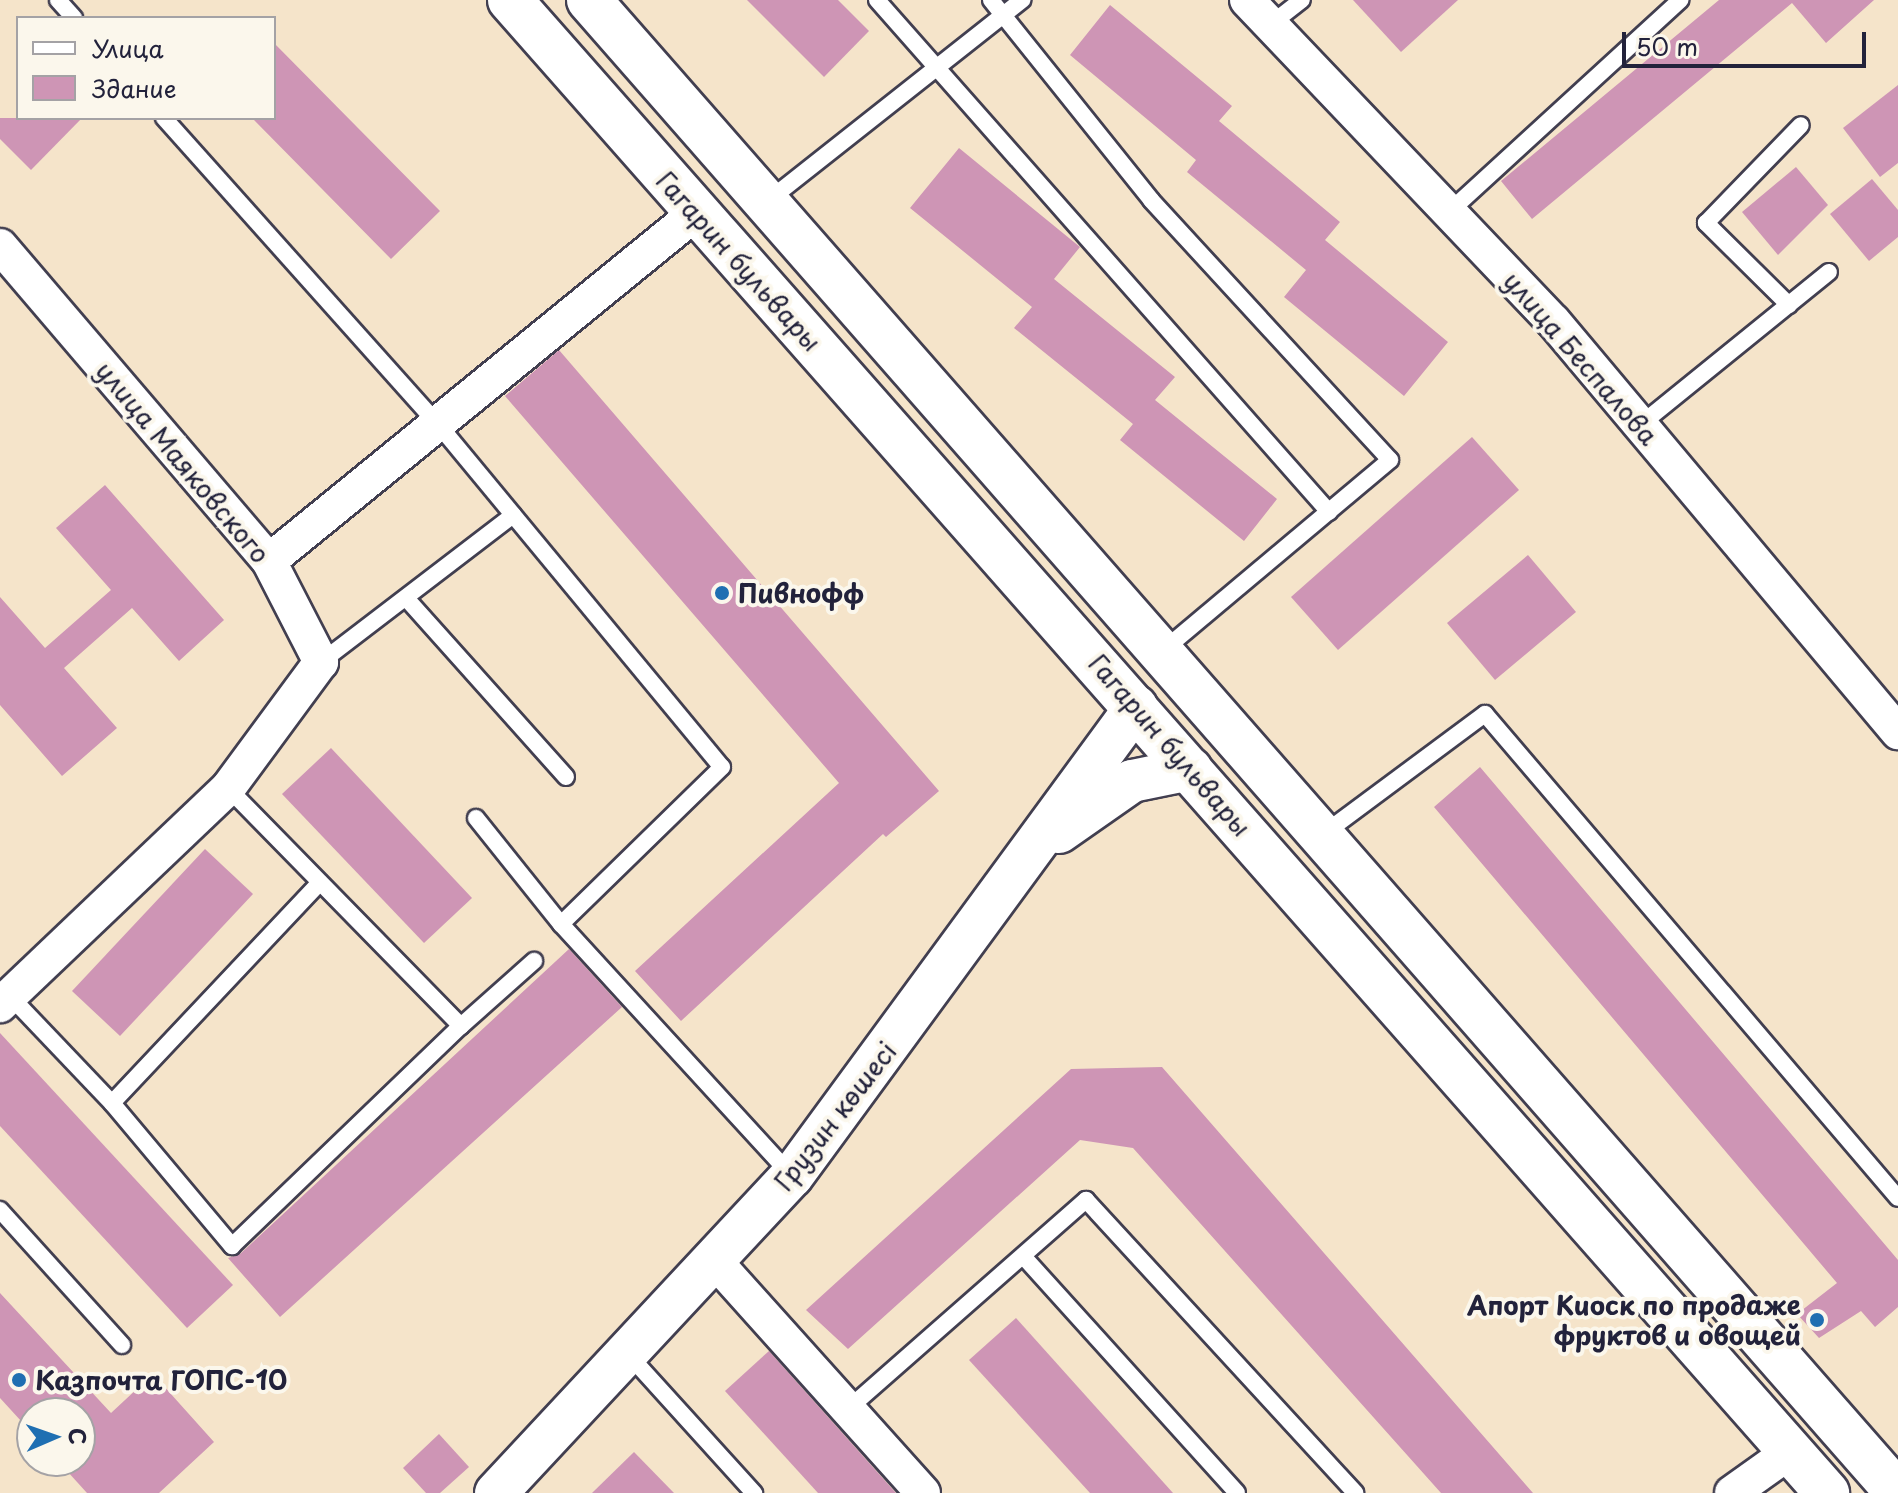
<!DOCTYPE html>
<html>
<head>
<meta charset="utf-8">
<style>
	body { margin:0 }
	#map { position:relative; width:1898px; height:1493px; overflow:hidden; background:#f5e4ca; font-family:"Playpen Sans",sans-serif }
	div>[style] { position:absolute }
	.building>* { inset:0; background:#ce95b5 }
	.roads { filter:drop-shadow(2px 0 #423f50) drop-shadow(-2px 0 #423f50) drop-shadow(0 2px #423f50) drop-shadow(0 -2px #423f50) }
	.service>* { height:16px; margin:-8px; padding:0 8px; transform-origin:8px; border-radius:8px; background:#fff }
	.minor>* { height:34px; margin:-17px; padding:0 17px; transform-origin:17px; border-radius:17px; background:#fff }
	.tertiary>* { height:42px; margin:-21px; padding:0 21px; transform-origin:21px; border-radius:21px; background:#fff }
	.secondary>* { height:44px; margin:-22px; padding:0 22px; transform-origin:22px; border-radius:22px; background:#fff }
	.dots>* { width:22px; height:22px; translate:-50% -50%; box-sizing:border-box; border:4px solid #fbf7ec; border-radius:50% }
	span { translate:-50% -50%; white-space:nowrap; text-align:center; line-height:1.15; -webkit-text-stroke:8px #fbf7ec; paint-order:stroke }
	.street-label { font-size:26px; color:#22223b }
	.poi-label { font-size:26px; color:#22223b; font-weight:700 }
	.left { translate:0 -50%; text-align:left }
	.right { translate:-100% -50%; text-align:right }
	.legend { position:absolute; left:16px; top:16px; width:260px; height:104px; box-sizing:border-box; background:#fbf7ec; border:2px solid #a4a2a5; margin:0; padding:10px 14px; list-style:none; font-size:24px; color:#22223b }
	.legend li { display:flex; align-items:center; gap:16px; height:40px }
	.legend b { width:40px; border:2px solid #a4a2a5 }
	.north { position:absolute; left:16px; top:1397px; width:80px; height:80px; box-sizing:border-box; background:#fbf7ec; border:2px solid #a4a2a5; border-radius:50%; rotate:88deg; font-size:22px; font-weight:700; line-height:32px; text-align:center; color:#22223b }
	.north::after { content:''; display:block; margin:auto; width:28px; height:36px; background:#1f6fb2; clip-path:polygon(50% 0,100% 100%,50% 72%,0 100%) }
	.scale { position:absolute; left:1622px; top:32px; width:244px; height:36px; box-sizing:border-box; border:4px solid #22223b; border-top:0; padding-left:10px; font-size:24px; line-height:28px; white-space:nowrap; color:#22223b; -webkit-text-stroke:6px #fbf7ec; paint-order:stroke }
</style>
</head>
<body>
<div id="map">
	<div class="building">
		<i style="clip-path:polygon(747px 0,838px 0,869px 31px,824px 77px)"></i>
		<i style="clip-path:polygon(1353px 0,1458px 0,1401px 52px)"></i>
		<i style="clip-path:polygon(1719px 0,1874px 0,1826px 43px,1792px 3px,1532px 219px,1501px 181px)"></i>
		<i style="clip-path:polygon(1110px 5px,1232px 106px,1219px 121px,1340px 222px,1325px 240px,1448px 342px,1404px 396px,1284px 297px,1306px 270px,1187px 172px,1196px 160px,1070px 55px)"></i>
		<i style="clip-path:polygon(274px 43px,440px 211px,391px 259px,252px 118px,274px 118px)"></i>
		<i style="clip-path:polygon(1898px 85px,1898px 163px,1880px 177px,1843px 128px)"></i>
		<i style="clip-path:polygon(0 118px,82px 118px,31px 170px,0 139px)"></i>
		<i style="clip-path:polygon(959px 148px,1080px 247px,1054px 279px,1175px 377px,1155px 400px,1277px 499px,1244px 541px,1120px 440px,1133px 424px,1014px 328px,1032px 307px,910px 208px)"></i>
		<i style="clip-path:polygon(1796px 167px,1828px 205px,1778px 255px,1742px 212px)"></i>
		<i style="clip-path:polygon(1872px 179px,1898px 210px,1898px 237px,1869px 261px,1830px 214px)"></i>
		<i style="clip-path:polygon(559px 350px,939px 791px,886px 837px,883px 834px,681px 1021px,635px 971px,839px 783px,505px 396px)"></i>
		<i style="clip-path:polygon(1472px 437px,1519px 490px,1338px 650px,1291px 597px)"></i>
		<i style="clip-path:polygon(105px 485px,224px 620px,179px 661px,132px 608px,64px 668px,117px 728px,62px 776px,0 705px,0 597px,45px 648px,111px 590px,56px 528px)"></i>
		<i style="clip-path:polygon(1528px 555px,1576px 612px,1495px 680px,1447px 623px)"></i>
		<i style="clip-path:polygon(331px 748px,472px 898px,424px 943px,282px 794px)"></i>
		<i style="clip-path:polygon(1480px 767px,1898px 1260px,1898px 1307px,1875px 1327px,1861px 1311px,1819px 1338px,1797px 1314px,1837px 1283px,1434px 807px)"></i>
		<i style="clip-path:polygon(205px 849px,253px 894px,120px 1036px,72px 991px)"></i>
		<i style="clip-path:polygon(569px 949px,622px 1007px,280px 1317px,228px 1258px,240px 1254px)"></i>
		<i style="clip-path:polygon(0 1033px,233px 1285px,187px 1328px,0 1126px)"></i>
		<i style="clip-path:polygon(1162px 1067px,1533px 1493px,1441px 1493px,1133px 1148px,1080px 1140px,848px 1349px,806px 1310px,1071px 1069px)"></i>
		<i style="clip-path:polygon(0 1293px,111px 1413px,153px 1374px,214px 1442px,159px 1493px,87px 1493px,58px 1461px,80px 1461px,80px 1413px,32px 1413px,32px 1433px,0 1398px)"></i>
		<i style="clip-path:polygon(1016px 1318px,1173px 1493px,1090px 1493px,969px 1360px)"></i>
		<i style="clip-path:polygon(769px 1351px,896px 1493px,818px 1493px,725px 1391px)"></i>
		<i style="clip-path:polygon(439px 1434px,469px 1467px,440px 1493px,426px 1493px,403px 1468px)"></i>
		<i style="clip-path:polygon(634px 1452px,674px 1493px,592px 1493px)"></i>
	</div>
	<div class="roads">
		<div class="service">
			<i style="left:58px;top:0;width:24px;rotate:48deg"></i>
			<i style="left:877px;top:0;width:683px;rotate:48.56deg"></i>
			<i style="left:991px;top:0;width:256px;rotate:51.3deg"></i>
			<i style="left:1151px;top:200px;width:353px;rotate:47.4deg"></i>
			<i style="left:1390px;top:460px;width:299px;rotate:140deg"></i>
			<i style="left:1271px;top:24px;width:39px;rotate:-38deg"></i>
			<i style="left:164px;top:118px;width:411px;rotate:48.2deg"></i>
			<i style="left:438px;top:424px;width:445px;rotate:50.4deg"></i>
			<i style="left:722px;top:767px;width:225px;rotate:135.7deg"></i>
			<i style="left:561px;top:924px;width:342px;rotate:47.5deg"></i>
			<i style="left:769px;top:200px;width:323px;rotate:-38.3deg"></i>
			<i style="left:1449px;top:212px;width:314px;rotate:-42.5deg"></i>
			<i style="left:1789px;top:305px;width:117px;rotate:-135.3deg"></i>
			<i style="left:1706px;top:223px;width:136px;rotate:-45.9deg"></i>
			<i style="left:1640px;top:425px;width:243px;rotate:-39deg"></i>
			<i style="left:406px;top:598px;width:240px;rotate:48.2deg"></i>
			<i style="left:321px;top:662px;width:242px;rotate:-37.4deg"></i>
			<i style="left:476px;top:818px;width:136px;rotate:51.3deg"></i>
			<i style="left:1322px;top:835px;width:203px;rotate:-36.6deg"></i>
			<i style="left:1485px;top:714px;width:636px;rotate:49.53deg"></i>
			<i style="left:10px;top:996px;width:148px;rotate:46.4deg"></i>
			<i style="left:112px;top:1103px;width:187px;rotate:50deg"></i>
			<i style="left:232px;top:1246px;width:318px;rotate:-43.9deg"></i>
			<i style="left:461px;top:1026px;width:333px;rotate:-134.4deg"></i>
			<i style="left:461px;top:1026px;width:98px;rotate:-41.7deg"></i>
			<i style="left:112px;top:1103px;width:303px;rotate:-46.7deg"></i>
			<i style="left:0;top:1210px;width:182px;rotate:47.9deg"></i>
			<i style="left:1023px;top:1256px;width:319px;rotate:47.9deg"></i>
			<i style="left:628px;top:1354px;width:188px;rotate:47.8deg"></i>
			<i style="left:848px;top:1409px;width:317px;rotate:-41.3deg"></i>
			<i style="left:1086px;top:1200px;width:398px;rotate:47.4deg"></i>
		</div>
		<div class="minor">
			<i style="left:1247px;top:0;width:443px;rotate:46.4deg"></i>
			<i style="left:1553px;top:321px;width:537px;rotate:49.99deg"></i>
			<i style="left:0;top:246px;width:414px;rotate:49.5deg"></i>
			<i style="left:269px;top:561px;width:114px;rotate:62.8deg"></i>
			<i style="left:321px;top:662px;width:157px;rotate:126.4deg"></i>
			<i style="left:228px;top:788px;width:315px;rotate:136.4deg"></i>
			<i style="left:269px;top:561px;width:551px;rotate:-39.18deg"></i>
			<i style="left:714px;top:1260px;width:313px;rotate:48.1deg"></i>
			<i style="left:1732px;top:1493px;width:69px;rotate:-35.5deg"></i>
		</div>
		<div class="tertiary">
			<i style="left:1059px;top:832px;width:89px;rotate:-34.9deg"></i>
			<i style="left:1132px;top:781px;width:60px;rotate:-11.5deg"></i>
			<i style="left:496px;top:1493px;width:434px;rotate:-47deg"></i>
			<i style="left:792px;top:1176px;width:582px;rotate:-53.74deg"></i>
		</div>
		<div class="secondary">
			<i style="left:510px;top:0;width:1991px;rotate:48.58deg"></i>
			<i style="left:589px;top:0;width:1986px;rotate:48.76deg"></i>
		</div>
	</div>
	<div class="dots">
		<i style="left:722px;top:593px;background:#1f6fb2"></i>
		<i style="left:1817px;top:1320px;background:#1f6fb2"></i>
		<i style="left:19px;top:1380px;background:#1f6fb2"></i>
	</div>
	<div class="street-label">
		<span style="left:739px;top:261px;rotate:48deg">Гагарин бульвары</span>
		<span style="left:1581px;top:358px;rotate:49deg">улица Беспалова</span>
		<span style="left:183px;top:462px;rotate:50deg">улица Маяковского</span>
		<span style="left:1170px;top:745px;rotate:49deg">Гагарин бульвары</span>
		<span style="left:835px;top:1116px;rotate:-52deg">Грузин көшесі</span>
	</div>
	<div class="poi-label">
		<span class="left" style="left:738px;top:593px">Пивнофф</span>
		<span class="right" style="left:1801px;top:1320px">Апорт Киоск по продаже<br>фруктов и овощей</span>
		<span class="left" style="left:35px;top:1380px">Казпочта ГОПС-10</span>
	</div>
	<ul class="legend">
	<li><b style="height:10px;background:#fff"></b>Улица</li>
	<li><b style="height:22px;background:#ce95b5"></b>Здание</li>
	</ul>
	<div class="north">С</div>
	<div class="scale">50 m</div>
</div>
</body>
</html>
